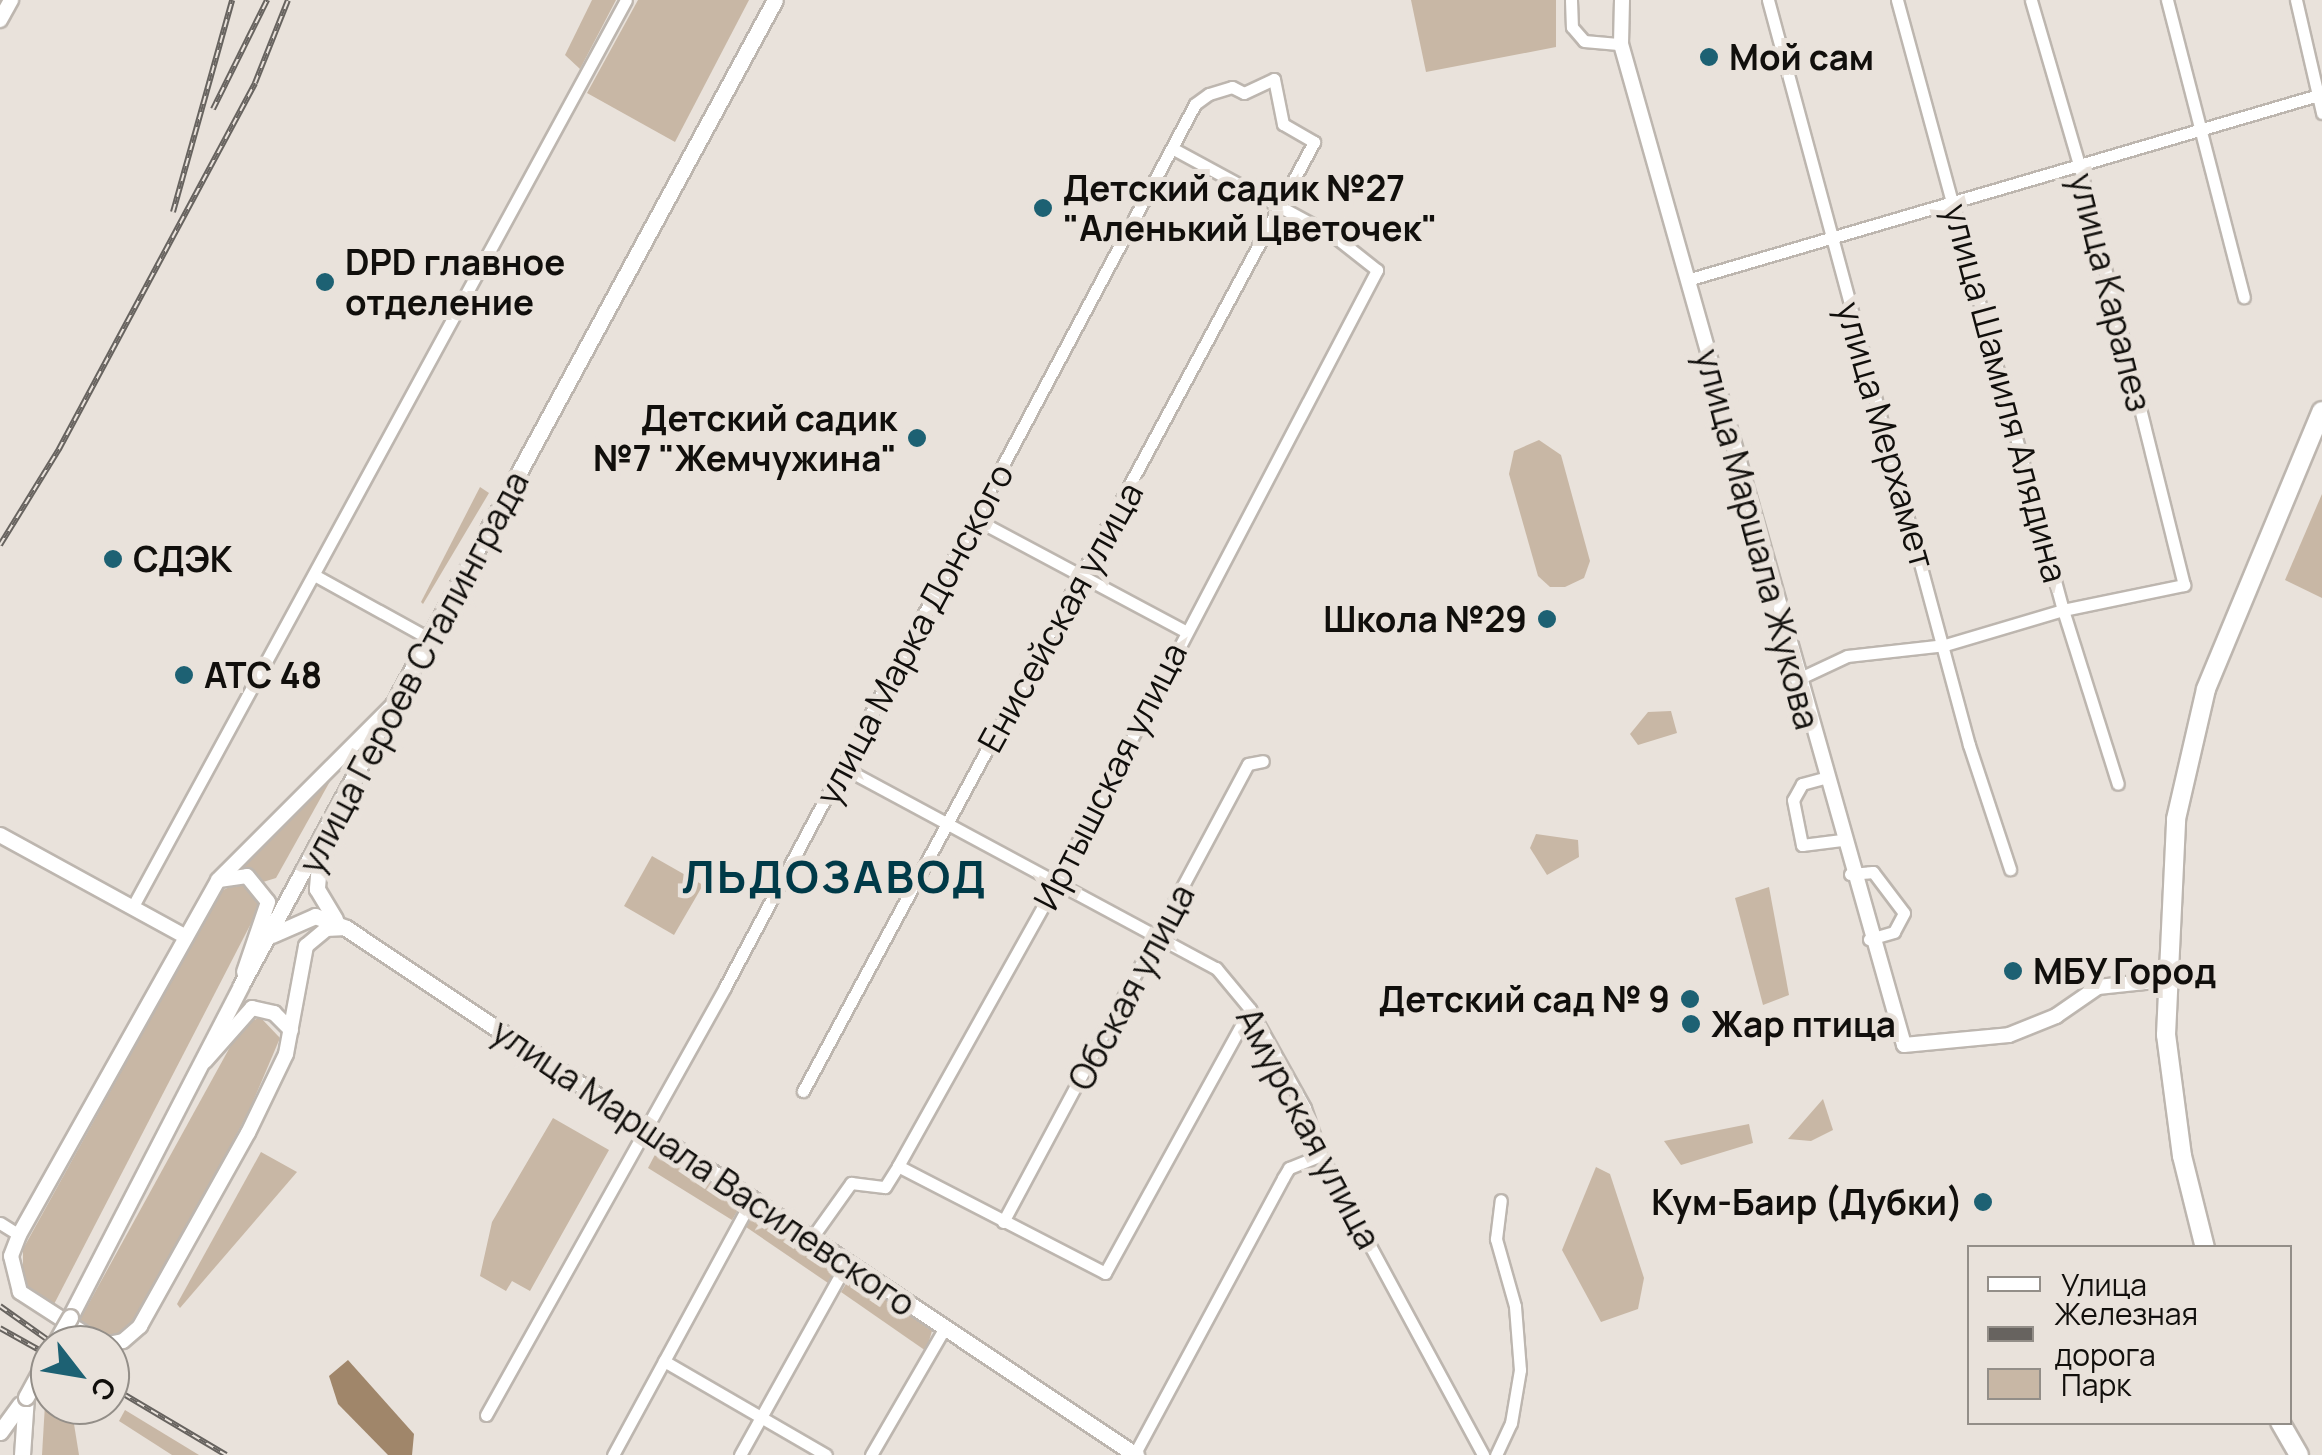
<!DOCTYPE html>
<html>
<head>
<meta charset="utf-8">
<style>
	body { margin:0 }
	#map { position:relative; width:2322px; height:1455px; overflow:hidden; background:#e9e2db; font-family:Manrope,sans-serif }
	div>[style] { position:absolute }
	.green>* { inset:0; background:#c8b7a5 }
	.water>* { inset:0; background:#a0866a }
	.roads { filter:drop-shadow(2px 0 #bdb6af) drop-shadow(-2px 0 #bdb6af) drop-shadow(0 2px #bdb6af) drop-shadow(0 -2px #bdb6af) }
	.minor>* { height:11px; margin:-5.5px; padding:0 5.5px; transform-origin:5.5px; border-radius:5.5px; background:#fff }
	.tertiary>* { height:14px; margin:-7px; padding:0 7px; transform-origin:7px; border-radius:7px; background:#fff }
	.secondary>* { height:15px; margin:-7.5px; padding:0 7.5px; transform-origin:7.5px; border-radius:7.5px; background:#fff }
	.primary>* { height:18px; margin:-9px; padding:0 9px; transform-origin:9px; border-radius:9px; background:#fff }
	.rail>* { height:6px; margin-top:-3px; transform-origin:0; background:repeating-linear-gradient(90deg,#e9e2db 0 8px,#67635f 0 16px); box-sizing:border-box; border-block:2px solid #67635f }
	.bridges { filter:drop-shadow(2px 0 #bdb6af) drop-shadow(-2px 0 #bdb6af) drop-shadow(0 2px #bdb6af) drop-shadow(0 -2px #bdb6af) }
	.secondary-bridge>* { height:15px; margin:-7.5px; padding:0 7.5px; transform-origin:7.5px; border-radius:7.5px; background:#fff }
	.dots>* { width:28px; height:28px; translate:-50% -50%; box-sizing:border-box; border:5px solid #e9e2db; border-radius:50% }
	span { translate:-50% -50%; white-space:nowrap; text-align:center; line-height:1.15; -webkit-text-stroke:10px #e9e2db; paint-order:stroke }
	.poi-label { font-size:35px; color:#110f0c; font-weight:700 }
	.left { translate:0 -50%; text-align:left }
	.right { translate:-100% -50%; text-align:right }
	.street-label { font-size:35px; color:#110f0c }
	.district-label { font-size:45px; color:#003a48; font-weight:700; letter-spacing:2.5px }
	.legend { position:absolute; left:1967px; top:1245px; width:325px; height:180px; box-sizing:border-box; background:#e9e2db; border:2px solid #938e88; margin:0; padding:12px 18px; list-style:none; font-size:30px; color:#110f0c }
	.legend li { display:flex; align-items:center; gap:20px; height:50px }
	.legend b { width:50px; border:2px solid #938e88 }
	.north { position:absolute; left:30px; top:1325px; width:100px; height:100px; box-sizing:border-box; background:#e9e2db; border:2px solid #938e88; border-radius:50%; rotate:121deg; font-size:28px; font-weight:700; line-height:40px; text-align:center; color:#110f0c }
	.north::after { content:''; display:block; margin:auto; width:35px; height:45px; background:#1d6173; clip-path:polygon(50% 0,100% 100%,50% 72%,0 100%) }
</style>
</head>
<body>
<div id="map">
	<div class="green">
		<i style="clip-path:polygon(592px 0,616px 0,580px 69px,565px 55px)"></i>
		<i style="clip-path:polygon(638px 0,749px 0,675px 142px,587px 93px)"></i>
		<i style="clip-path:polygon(1411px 0,1556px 0,1556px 47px,1426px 72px)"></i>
		<i style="clip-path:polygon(1539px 440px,1561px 455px,1590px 561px,1584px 578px,1565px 587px,1550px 587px,1538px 576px,1509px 474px,1514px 451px)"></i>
		<i style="clip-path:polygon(480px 487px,489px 493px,423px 604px,421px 602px)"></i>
		<i style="clip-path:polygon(2322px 494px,2322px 598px,2285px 580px)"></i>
		<i style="clip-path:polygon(1671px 711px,1677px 733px,1638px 745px,1630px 734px,1648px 712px)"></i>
		<i style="clip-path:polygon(343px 758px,276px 878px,263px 882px,238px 866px)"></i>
		<i style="clip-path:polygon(1536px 834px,1578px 840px,1579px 857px,1547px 875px,1530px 848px)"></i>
		<i style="clip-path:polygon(652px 856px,703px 885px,674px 935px,624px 906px)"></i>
		<i style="clip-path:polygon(240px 882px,259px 898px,258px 910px,51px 1310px,23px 1282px,23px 1249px,221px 891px)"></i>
		<i style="clip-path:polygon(1769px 887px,1789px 995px,1763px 1005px,1735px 898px)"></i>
		<i style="clip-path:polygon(260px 1017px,280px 1038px,249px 1111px,134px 1327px,113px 1338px,93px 1333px,78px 1323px,241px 1027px)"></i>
		<i style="clip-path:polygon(1823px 1099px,1833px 1130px,1811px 1141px,1788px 1139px)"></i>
		<i style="clip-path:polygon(553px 1118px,609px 1150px,530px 1291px,512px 1281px,506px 1291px,480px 1276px,492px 1222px)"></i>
		<i style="clip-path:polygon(1749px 1124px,1753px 1143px,1681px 1165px,1664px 1141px)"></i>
		<i style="clip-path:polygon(659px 1147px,743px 1201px,732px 1220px,648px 1168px)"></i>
		<i style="clip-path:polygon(261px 1152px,297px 1172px,180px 1308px,177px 1304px)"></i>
		<i style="clip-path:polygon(1596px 1167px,1610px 1174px,1644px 1278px,1638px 1309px,1601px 1322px,1562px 1250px)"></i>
		<i style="clip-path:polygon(757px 1209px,838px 1266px,828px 1283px,746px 1227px)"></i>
		<i style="clip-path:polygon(851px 1276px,932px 1331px,926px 1351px,841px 1292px)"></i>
		<i style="clip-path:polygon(45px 1404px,59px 1405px,74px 1424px,79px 1455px,42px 1455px)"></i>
		<i style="clip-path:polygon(125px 1410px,199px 1455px,172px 1455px,119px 1421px)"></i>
	</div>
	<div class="water">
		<i style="clip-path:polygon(348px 1360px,414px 1434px,412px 1455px,388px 1455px,338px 1404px,329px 1376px)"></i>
	</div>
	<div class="roads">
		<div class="minor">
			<i style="left:1571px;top:0;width:27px;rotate:88deg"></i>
			<i style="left:1572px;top:27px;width:18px;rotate:49deg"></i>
			<i style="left:1584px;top:41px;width:37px;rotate:5deg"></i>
			<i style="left:1768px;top:0;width:772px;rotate:74.9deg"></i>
			<i style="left:1969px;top:745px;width:131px;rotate:71.7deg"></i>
			<i style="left:1897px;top:0;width:632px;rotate:74.78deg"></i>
			<i style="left:2063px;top:610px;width:182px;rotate:72.5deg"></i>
			<i style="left:2167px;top:0;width:307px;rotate:75.5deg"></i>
			<i style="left:2296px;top:0;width:116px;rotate:77deg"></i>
			<i style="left:1687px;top:280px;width:662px;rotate:-16.33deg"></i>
			<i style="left:975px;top:519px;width:238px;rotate:28.1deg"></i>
			<i style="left:316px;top:576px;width:130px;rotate:28.9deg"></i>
			<i style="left:1796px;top:680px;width:56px;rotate:-25.2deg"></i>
			<i style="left:1847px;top:656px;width:99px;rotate:-6.4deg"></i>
			<i style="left:1945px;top:645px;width:123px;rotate:-16.5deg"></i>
			<i style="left:2063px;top:610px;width:124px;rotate:-11.7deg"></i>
			<i style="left:2184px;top:585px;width:430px;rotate:-104deg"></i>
			<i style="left:2080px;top:168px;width:175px;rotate:-106.3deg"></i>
			<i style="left:842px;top:767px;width:425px;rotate:28.3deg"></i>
			<i style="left:1216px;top:968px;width:53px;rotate:50.3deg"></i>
			<i style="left:1250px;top:1009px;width:113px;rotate:60.9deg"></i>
			<i style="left:1305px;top:1108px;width:50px;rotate:71.2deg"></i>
			<i style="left:1321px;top:1155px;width:341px;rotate:61.6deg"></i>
			<i style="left:1824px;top:778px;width:23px;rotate:165deg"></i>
			<i style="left:1802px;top:784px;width:18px;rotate:119deg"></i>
			<i style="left:1793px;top:800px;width:46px;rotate:78.7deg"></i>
			<i style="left:1802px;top:845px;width:40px;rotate:-7.1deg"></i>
			<i style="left:1850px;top:874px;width:23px;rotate:-5deg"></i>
			<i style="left:1873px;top:872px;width:51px;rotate:52.9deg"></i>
			<i style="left:1904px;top:913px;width:21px;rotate:118deg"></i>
			<i style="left:1894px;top:932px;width:26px;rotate:164deg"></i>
			<i style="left:133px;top:906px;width:1031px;rotate:-61.45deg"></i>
			<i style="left:898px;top:1166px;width:233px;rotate:27.3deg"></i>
			<i style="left:1105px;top:1273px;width:301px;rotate:-61.2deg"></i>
			<i style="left:1003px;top:1222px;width:519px;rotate:-61.86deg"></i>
			<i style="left:1248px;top:764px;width:15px;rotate:-11deg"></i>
			<i style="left:0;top:1223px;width:22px;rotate:32deg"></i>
			<i style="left:811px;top:1239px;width:69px;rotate:-54.5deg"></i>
			<i style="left:851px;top:1183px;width:34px;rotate:7deg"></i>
			<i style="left:885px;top:1187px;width:25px;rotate:-58deg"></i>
			<i style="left:898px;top:1166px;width:324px;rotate:-60.8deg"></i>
			<i style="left:1056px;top:883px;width:692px;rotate:-62.36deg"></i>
			<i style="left:1377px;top:270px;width:55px;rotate:-141.7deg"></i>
			<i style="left:1334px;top:236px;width:184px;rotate:-151.5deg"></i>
			<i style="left:664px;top:1361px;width:187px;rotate:30.1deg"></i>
			<i style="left:486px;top:1415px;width:490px;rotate:-60.8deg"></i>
			<i style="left:725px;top:987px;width:1000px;rotate:-61.97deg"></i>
			<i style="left:1195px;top:104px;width:17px;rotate:-36deg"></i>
			<i style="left:1209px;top:94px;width:24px;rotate:-17deg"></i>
			<i style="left:1232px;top:87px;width:13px;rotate:27deg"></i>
			<i style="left:1244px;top:93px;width:33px;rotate:-25deg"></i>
			<i style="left:1274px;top:79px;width:46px;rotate:78.7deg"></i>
			<i style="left:1283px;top:124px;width:36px;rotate:30deg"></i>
			<i style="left:1314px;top:142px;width:1078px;rotate:118.3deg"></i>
			<i style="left:613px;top:1455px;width:291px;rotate:-61.5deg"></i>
			<i style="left:740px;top:1455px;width:220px;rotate:-60.9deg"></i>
			<i style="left:871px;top:1455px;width:146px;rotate:-59.9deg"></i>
			<i style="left:1134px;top:1455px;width:315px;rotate:-61.7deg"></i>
			<i style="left:1283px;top:1178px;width:12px;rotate:-59deg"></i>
			<i style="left:1289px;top:1168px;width:35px;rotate:-22deg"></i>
			<i style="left:1496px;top:1455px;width:35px;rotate:-65deg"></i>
			<i style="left:1511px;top:1423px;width:54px;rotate:-80.4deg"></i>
			<i style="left:1520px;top:1370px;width:64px;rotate:-94.5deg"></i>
			<i style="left:1515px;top:1306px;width:70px;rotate:-105.8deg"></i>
			<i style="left:1496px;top:1239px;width:39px;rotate:-83deg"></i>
		</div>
		<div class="tertiary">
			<i style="left:1622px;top:0;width:44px;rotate:91.3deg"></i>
			<i style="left:1621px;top:44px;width:1040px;rotate:74.21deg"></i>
			<i style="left:1904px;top:1045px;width:105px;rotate:-5.4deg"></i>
			<i style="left:2009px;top:1035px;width:51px;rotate:-22deg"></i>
			<i style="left:2056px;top:1016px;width:51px;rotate:-34.6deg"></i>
			<i style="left:2098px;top:987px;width:66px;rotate:-6.1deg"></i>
			<i style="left:0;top:20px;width:23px;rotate:-61deg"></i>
			<i style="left:0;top:835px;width:212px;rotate:28.7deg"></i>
			<i style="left:219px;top:880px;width:28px;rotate:-8deg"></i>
			<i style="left:247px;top:876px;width:33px;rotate:51deg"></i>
			<i style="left:268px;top:902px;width:74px;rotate:108.9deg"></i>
			<i style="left:205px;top:1061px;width:71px;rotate:-48.4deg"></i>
			<i style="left:252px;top:1008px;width:23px;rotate:13deg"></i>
			<i style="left:274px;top:1013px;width:24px;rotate:45deg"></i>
			<i style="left:102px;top:1345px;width:98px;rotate:-147.1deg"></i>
			<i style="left:20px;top:1292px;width:37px;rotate:-104deg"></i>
			<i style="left:11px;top:1256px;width:22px;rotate:-69deg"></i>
			<i style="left:19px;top:1235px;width:407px;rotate:-60.7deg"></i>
			<i style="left:218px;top:880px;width:246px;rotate:-45deg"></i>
			<i style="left:103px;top:1345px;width:20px;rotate:-11deg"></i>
			<i style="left:123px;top:1341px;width:23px;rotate:-41deg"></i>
			<i style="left:140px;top:1326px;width:221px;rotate:-60.8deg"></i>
			<i style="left:248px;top:1133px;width:88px;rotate:-64.3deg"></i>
			<i style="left:286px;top:1054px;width:110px;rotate:-79.5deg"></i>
			<i style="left:306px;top:946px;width:26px;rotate:-40deg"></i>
			<i style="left:326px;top:929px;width:20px;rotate:-3deg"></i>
		</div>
		<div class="secondary">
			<i style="left:320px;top:853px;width:36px;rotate:95deg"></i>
			<i style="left:317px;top:889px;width:35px;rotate:59deg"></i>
			<i style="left:272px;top:935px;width:47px;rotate:-23.8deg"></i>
			<i style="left:315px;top:916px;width:33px;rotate:21deg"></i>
			<i style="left:346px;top:928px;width:950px;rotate:33.71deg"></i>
			<i style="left:70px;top:1317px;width:373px;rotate:-62.7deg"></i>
			<i style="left:241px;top:985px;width:1120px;rotate:-61.54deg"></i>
			<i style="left:0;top:1432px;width:34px;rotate:-54deg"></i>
			<i style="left:22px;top:1455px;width:58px;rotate:-86.1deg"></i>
		</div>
		<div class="primary">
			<i style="left:2205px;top:1248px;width:95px;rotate:-104deg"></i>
			<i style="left:2182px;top:1156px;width:122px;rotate:-97.5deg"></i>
			<i style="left:2166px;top:1035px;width:216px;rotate:-87.3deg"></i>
			<i style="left:2176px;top:819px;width:133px;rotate:-77deg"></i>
			<i style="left:2206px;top:689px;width:301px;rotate:-67.4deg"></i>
			<i style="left:2280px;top:1422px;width:38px;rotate:60deg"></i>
		</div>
	</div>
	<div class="rail">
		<i style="left:213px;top:109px;width:122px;rotate:-63.6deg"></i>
		<i style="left:173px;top:212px;width:220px;rotate:-74.4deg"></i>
		<i style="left:0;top:545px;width:113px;rotate:-58.4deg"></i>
		<i style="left:59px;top:449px;width:415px;rotate:-61.8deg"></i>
		<i style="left:255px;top:83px;width:89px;rotate:-68.3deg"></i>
		<i style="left:0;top:1306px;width:59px;rotate:35.3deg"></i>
		<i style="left:0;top:1328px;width:57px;rotate:29.2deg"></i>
		<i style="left:110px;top:1386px;width:135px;rotate:30.7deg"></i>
	</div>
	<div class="bridges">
		<div class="secondary-bridge">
			<i style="left:54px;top:1345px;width:32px;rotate:-60deg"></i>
			<i style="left:26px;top:1397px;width:50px;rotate:-61.4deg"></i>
		</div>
	</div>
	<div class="dots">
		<i style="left:1709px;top:57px;background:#1d6173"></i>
		<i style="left:1043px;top:208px;background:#1d6173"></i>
		<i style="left:325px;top:282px;background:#1d6173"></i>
		<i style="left:917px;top:438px;background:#1d6173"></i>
		<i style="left:113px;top:559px;background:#1d6173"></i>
		<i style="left:1547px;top:619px;background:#1d6173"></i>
		<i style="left:184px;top:675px;background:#1d6173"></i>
		<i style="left:2013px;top:971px;background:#1d6173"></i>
		<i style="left:1690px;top:999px;background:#1d6173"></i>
		<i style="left:1691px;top:1024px;background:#1d6173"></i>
		<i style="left:1983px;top:1202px;background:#1d6173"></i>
	</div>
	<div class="poi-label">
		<span class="left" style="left:1729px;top:57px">Мой сам</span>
		<span class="left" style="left:1063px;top:208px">Детский садик №27<br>"Аленький Цветочек"</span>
		<span class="left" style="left:345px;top:282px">DPD главное<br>отделение</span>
		<span class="right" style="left:897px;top:438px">Детский садик<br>№7 "Жемчужина"</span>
		<span class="left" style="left:133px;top:559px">СДЭК</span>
		<span class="right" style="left:1527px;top:619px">Школа №29</span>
		<span class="left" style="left:204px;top:675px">АТС 48</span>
		<span class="left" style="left:2033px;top:971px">МБУ Город</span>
		<span class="right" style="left:1670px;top:999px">Детский сад № 9</span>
		<span class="left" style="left:1711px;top:1024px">Жар птица</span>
		<span class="right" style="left:1963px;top:1202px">Кум-Баир (Дубки)</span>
	</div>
	<div class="street-label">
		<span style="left:2111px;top:292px;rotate:76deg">улица Каралез</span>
		<span style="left:2006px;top:393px;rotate:75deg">улица Шамиля Алядина</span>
		<span style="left:1886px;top:435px;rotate:74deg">улица Мерхамет</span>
		<span style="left:1758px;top:539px;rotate:75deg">улица Маршала Жукова</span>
		<span style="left:1060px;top:617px;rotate:-61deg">Енисейская улица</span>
		<span style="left:914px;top:634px;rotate:-62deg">улица Марка Донского</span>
		<span style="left:413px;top:672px;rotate:-62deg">улица Героев Сталинграда</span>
		<span style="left:1110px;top:776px;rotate:-63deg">Иртышская улица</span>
		<span style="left:1131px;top:987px;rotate:-62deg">Обская улица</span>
		<span style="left:1309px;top:1128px;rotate:62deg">Амурская улица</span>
		<span style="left:704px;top:1167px;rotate:34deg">улица Маршала Василевского</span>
	</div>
	<div class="district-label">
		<span style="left:835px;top:877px">ЛЬДОЗАВОД</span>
	</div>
	<ul class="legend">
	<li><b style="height:12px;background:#fff"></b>Улица</li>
	<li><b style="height:12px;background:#67635f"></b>Железная дорога</li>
	<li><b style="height:28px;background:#c8b7a5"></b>Парк</li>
	</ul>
	<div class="north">С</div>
</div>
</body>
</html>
